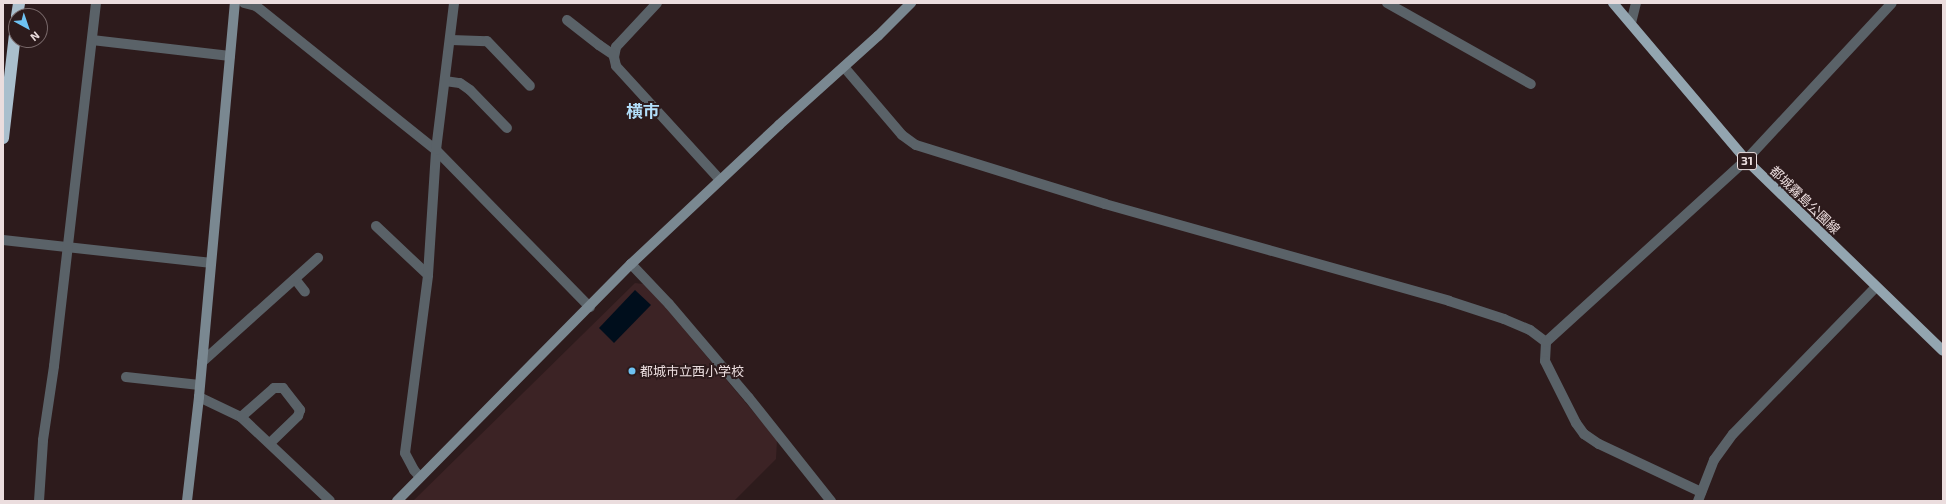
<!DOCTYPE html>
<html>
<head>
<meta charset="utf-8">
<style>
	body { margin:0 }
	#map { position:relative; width:1946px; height:504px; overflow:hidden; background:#2d1b1c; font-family:"Exo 2","Noto Sans JP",sans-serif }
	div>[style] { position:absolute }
	.built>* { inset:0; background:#3c2325 }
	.water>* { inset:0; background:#000e1c }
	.street>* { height:10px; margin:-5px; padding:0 5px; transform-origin:5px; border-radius:5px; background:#5a6268 }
	.secondary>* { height:10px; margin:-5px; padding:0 5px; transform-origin:5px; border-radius:5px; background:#7a8891 }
	.primary>* { height:10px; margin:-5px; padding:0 5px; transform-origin:5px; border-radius:5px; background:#93a5b0 }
	.highway>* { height:12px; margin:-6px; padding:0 6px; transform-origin:6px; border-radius:6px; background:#aabfcd }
	.dots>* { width:11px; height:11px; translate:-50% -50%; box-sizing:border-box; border:2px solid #2d1b1c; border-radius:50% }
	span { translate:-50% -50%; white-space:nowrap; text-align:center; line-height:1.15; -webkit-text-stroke:4px #2d1b1c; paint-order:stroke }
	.shield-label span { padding:1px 3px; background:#2d1b1c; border:1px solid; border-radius:3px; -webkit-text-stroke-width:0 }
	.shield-label { font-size:12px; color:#ebddde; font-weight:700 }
	.street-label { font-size:13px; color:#ebddde }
	.poi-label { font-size:13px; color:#ebddde }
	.left { translate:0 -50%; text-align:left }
	.district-label { font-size:17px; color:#b3dffb; font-weight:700 }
	.frame { position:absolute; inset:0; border:4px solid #ebddde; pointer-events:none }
	.north { position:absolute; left:8px; top:8px; width:40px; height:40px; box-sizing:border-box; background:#2d1b1c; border:1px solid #79696a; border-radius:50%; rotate:140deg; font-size:11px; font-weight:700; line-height:16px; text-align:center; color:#ebddde }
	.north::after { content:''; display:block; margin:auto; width:14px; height:18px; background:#6ec2f3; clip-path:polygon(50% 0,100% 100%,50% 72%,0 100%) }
</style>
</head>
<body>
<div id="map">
	<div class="built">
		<i style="clip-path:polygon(635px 283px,643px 284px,661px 302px,777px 440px,776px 459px,734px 501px,413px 501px)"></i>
	</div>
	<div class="water">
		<i style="clip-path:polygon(635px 290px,651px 305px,614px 343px,599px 328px)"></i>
	</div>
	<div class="street">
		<i style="left:244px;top:3px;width:12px;rotate:14deg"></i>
		<i style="left:256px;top:6px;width:231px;rotate:38.7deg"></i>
		<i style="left:436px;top:150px;width:220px;rotate:45.6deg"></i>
		<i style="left:657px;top:3px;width:60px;rotate:133deg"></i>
		<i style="left:616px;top:47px;width:10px;rotate:101deg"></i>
		<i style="left:614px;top:57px;width:9px;rotate:77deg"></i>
		<i style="left:616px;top:66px;width:154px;rotate:47.6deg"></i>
		<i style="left:1387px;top:3px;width:165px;rotate:29.4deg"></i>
		<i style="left:567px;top:20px;width:41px;rotate:38deg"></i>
		<i style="left:599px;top:45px;width:18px;rotate:34deg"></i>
		<i style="left:1631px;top:23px;width:21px;rotate:-76deg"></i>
		<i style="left:92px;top:40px;width:139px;rotate:6.6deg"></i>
		<i style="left:451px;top:40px;width:36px;rotate:2deg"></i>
		<i style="left:487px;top:41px;width:62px;rotate:46.3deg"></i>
		<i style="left:844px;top:67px;width:89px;rotate:49.5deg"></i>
		<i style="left:902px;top:135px;width:17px;rotate:36deg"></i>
		<i style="left:916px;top:145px;width:198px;rotate:17.3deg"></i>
		<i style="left:1105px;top:204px;width:357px;rotate:15.7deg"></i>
		<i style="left:1449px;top:301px;width:58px;rotate:18.1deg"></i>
		<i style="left:1504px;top:319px;width:28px;rotate:23deg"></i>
		<i style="left:1530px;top:330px;width:20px;rotate:37deg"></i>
		<i style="left:1546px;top:342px;width:19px;rotate:93deg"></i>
		<i style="left:1545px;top:361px;width:69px;rotate:63.4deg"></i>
		<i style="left:1576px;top:423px;width:14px;rotate:54deg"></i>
		<i style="left:1584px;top:434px;width:18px;rotate:34deg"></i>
		<i style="left:1599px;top:444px;width:113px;rotate:25.2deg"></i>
		<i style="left:445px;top:81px;width:15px;rotate:8deg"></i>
		<i style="left:460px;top:83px;width:12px;rotate:35deg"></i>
		<i style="left:470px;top:90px;width:53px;rotate:45.8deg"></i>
		<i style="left:376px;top:226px;width:71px;rotate:43.3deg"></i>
		<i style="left:3px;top:240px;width:208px;rotate:6.3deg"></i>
		<i style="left:631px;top:264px;width:55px;rotate:46.5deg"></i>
		<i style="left:669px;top:304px;width:123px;rotate:49.6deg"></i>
		<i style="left:749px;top:398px;width:132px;rotate:51.5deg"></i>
		<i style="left:295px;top:279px;width:16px;rotate:52deg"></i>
		<i style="left:1546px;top:342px;width:270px;rotate:-42.3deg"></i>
		<i style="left:1746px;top:160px;width:214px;rotate:-47.1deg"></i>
		<i style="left:202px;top:362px;width:156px;rotate:-41.9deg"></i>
		<i style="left:126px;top:377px;width:74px;rotate:6.2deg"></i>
		<i style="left:199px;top:397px;width:47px;rotate:25.5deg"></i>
		<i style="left:241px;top:417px;width:122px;rotate:43.3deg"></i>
		<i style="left:241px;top:417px;width:44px;rotate:-41.3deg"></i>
		<i style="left:274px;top:388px;width:9px"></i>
		<i style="left:283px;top:388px;width:28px;rotate:52deg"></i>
		<i style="left:300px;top:410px;width:6px;rotate:108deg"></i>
		<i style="left:298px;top:416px;width:39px;rotate:136deg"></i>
		<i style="left:420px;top:477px;width:9px;rotate:-131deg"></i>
		<i style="left:414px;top:470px;width:19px;rotate:-118deg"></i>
		<i style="left:405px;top:453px;width:179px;rotate:-82.6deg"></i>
		<i style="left:428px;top:275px;width:125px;rotate:-86.3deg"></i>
		<i style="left:436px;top:150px;width:148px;rotate:-83deg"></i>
		<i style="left:39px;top:501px;width:61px;rotate:-86.2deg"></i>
		<i style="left:43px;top:440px;width:75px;rotate:-81.5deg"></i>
		<i style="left:54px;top:366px;width:365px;rotate:-83.4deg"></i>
		<i style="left:1698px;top:501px;width:44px;rotate:-68.7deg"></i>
		<i style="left:1714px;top:460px;width:32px;rotate:-54deg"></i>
		<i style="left:1733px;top:434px;width:205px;rotate:-45.8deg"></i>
	</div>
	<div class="secondary">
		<i style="left:187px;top:501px;width:105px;rotate:-83.4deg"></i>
		<i style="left:199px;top:397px;width:396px;rotate:-84.8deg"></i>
		<i style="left:397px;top:501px;width:333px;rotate:-45.4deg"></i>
		<i style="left:631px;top:264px;width:203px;rotate:-43.2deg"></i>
		<i style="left:779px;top:125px;width:133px;rotate:-42deg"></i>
		<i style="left:878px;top:36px;width:47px;rotate:-45deg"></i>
	</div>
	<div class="primary">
		<i style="left:1613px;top:3px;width:206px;rotate:49.7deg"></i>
		<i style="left:1746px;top:160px;width:274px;rotate:44.1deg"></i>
	</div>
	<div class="highway">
		<i style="left:17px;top:16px;width:13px;rotate:-81deg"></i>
		<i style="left:3px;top:138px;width:114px;rotate:-83.4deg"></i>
	</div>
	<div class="dots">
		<i style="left:632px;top:371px;background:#6ec2f3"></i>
	</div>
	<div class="shield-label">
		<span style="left:1747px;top:161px">31</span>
	</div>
	<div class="street-label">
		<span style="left:1805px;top:200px;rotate:44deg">都城霧島公園線</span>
	</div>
	<div class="poi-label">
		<span class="left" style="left:640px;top:371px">都城市立西小学校</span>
	</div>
	<div class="district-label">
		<span style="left:643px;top:111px">横市</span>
	</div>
	<div class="frame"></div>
	<div class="north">N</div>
</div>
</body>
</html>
